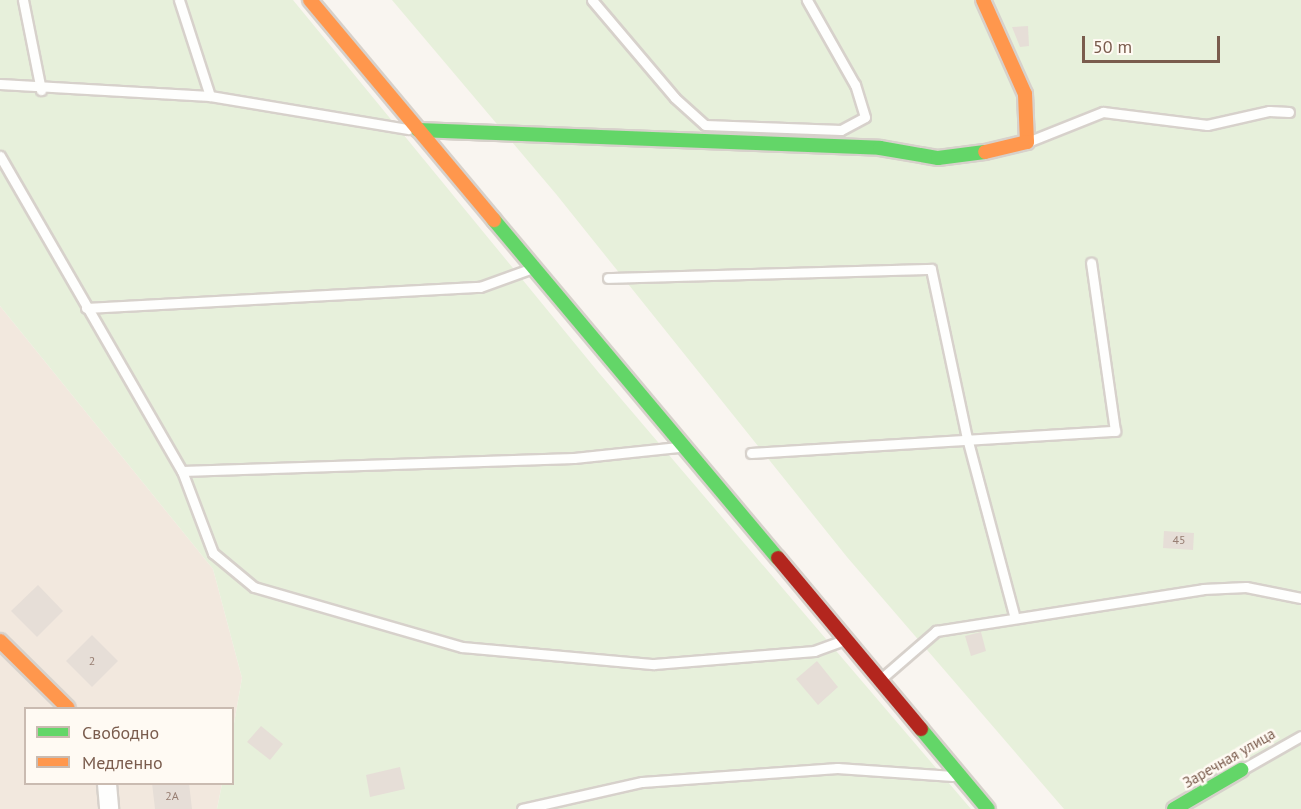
<!DOCTYPE html>
<html>
<head>
<meta charset="utf-8">
<style>
	body { margin:0 }
	#map { position:relative; width:1301px; height:809px; overflow:hidden; background:#f9f5f0; font-family:"PT Sans",sans-serif }
	div>[style] { position:absolute }
	.residential>* { inset:0; background:#f2e8de }
	.green>* { inset:0; background:#e7f0db }
	.building>* { inset:0; background:#e6ded7 }
	.roads { filter:drop-shadow(2px 0 #d7d1cb) drop-shadow(-2px 0 #d7d1cb) drop-shadow(0 2px #d7d1cb) drop-shadow(0 -2px #d7d1cb) }
	.lane>* { height:9px; margin:-4.5px; padding:0 4.5px; transform-origin:4.5px; border-radius:4.5px; background:#fefefd }
	.street>* { height:18px; margin:-9px; padding:0 9px; transform-origin:9px; border-radius:9px; background:#fefefd }
	.fast>* { height:14px; margin:-7px; padding:0 7px; transform-origin:7px; border-radius:7px; background:#63d668 }
	.slow>* { height:14px; margin:-7px; padding:0 7px; transform-origin:7px; border-radius:7px; background:#ff974d }
	.jam>* { height:14px; margin:-7px; padding:0 7px; transform-origin:7px; border-radius:7px; background:#b3261e }
	span { translate:-50% -50%; white-space:nowrap; text-align:center; line-height:1.15; -webkit-text-stroke:5px #fffaf3; paint-order:stroke }
	.number-label { font-size:12px; color:#977e72 }
	.number-label span { -webkit-text-stroke-width:0 }
	.street-label { font-size:15px; color:#7a5c4d }
	.legend { position:absolute; left:24px; top:707px; width:210px; height:78px; box-sizing:border-box; background:#fffaf3; border:2px solid #cabbb1; margin:0; padding:8px 10px; list-style:none; font-size:18px; color:#7a5c4d }
	.legend li { display:flex; align-items:center; gap:12px; height:30px }
	.legend b { width:30px; border:2px solid #cabbb1 }
	.scale { position:absolute; left:1082px; top:36px; width:138px; height:27px; box-sizing:border-box; border:3px solid #7a5c4d; border-top:0; padding-left:8px; font-size:18px; line-height:21px; white-space:nowrap; color:#7a5c4d; -webkit-text-stroke:4px #fffaf3; paint-order:stroke }
</style>
</head>
<body>
<div id="map">
	<div class="residential">
		<i style="clip-path:polygon(0 306px,213px 569px,242px 678px,233px 729px,232px 708px,26px 708px,26px 784px,222px 784px,217px 809px,0 809px)"></i>
	</div>
	<div class="green">
		<i style="clip-path:polygon(0 0,293px 0,599px 373px,971px 809px,217px 809px,222px 784px,232px 784px,233px 729px,242px 678px,213px 569px,0 306px)"></i>
		<i style="clip-path:polygon(392px 0,1301px 0,1301px 809px,1064px 809px,847px 557px,556px 194px)"></i>
	</div>
	<div class="building">
		<i style="clip-path:polygon(1028px 26px,1029px 46px,1020px 47px,1012px 27px)"></i>
		<i style="clip-path:polygon(1164px 531px,1194px 533px,1193px 550px,1163px 548px)"></i>
		<i style="clip-path:polygon(38px 585px,63px 611px,37px 637px,11px 611px)"></i>
		<i style="clip-path:polygon(981px 632px,986px 651px,971px 656px,965px 636px)"></i>
		<i style="clip-path:polygon(92px 635px,118px 661px,92px 687px,66px 661px)"></i>
		<i style="clip-path:polygon(817px 661px,838px 687px,818px 705px,796px 679px)"></i>
		<i style="clip-path:polygon(261px 726px,283px 744px,270px 760px,247px 742px)"></i>
		<i style="clip-path:polygon(400px 767px,405px 789px,370px 797px,366px 775px)"></i>
		<i style="clip-path:polygon(152px 783px,189px 783px,192px 809px,155px 809px)"></i>
	</div>
	<div class="roads">
		<div class="lane">
			<i style="left:23px;top:0;width:92px;rotate:78.7deg"></i>
			<i style="left:179px;top:0;width:101px;rotate:72.1deg"></i>
			<i style="left:592px;top:0;width:128px;rotate:49.7deg"></i>
			<i style="left:675px;top:98px;width:40px;rotate:42deg"></i>
			<i style="left:705px;top:125px;width:136px;rotate:2.1deg"></i>
			<i style="left:841px;top:130px;width:27px;rotate:-28deg"></i>
			<i style="left:865px;top:117px;width:34px;rotate:-107deg"></i>
			<i style="left:855px;top:85px;width:98px;rotate:-119.5deg"></i>
			<i style="left:0;top:84px;width:210px;rotate:3.3deg"></i>
			<i style="left:210px;top:96px;width:201px;rotate:9.5deg"></i>
			<i style="left:1030px;top:141px;width:79px;rotate:-21.7deg"></i>
			<i style="left:1103px;top:112px;width:105px;rotate:7.1deg"></i>
			<i style="left:1207px;top:125px;width:64px;rotate:-12.7deg"></i>
			<i style="left:1269px;top:111px;width:20px;rotate:3deg"></i>
			<i style="left:0;top:156px;width:364px;rotate:60deg"></i>
			<i style="left:182px;top:471px;width:88px;rotate:69.3deg"></i>
			<i style="left:213px;top:553px;width:53px;rotate:39.7deg"></i>
			<i style="left:254px;top:587px;width:216px;rotate:16.1deg"></i>
			<i style="left:462px;top:647px;width:193px;rotate:5.1deg"></i>
			<i style="left:654px;top:664px;width:161px;rotate:-4.6deg"></i>
			<i style="left:814px;top:651px;width:30px;rotate:-20deg"></i>
			<i style="left:608px;top:278px;width:323px;rotate:-1.6deg"></i>
			<i style="left:931px;top:269px;width:173px;rotate:78deg"></i>
			<i style="left:967px;top:438px;width:186px;rotate:75.1deg"></i>
			<i style="left:86px;top:308px;width:395px;rotate:-3.1deg"></i>
			<i style="left:480px;top:287px;width:53px;rotate:-19.8deg"></i>
			<i style="left:751px;top:453px;width:365px;rotate:-3.5deg"></i>
			<i style="left:1115px;top:431px;width:170px;rotate:-98.1deg"></i>
			<i style="left:182px;top:471px;width:392px;rotate:-1.9deg"></i>
			<i style="left:574px;top:458px;width:105px;rotate:-6deg"></i>
			<i style="left:882px;top:678px;width:72px;rotate:-41deg"></i>
			<i style="left:936px;top:631px;width:270px;rotate:-8.9deg"></i>
			<i style="left:1203px;top:589px;width:43px;rotate:-2.7deg"></i>
			<i style="left:1246px;top:587px;width:56px;rotate:11.3deg"></i>
			<i style="left:1243px;top:769px;width:67px;rotate:-29.6deg"></i>
			<i style="left:522px;top:809px;width:123px;rotate:-12.7deg"></i>
			<i style="left:642px;top:782px;width:196px;rotate:-4.1deg"></i>
			<i style="left:837px;top:768px;width:116px;rotate:3.9deg"></i>
		</div>
		<div class="street">
			<i style="left:107px;top:784px;width:25px;rotate:85deg"></i>
		</div>
		<div class="fast">
			<i style="left:418px;top:130px;width:462px;rotate:2.2deg"></i>
			<i style="left:880px;top:148px;width:59px;rotate:9.8deg"></i>
			<i style="left:938px;top:158px;width:47px;rotate:-7.3deg"></i>
			<i style="left:494px;top:220px;width:441px;rotate:50deg"></i>
			<i style="left:921px;top:729px;width:104px;rotate:50.1deg"></i>
			<i style="left:1174px;top:809px;width:78px;rotate:-30.2deg"></i>
		</div>
		<div class="slow">
			<i style="left:310px;top:0;width:287px;rotate:50.1deg"></i>
			<i style="left:983px;top:0;width:103px;rotate:65.9deg"></i>
			<i style="left:1025px;top:94px;width:48px;rotate:87.6deg"></i>
			<i style="left:1027px;top:142px;width:43px;rotate:166.6deg"></i>
			<i style="left:0;top:641px;width:95px;rotate:44.6deg"></i>
		</div>
		<div class="jam">
			<i style="left:778px;top:558px;width:223px;rotate:50.1deg"></i>
		</div>
	</div>
	<div class="number-label">
		<span style="left:1179px;top:540px">45</span>
		<span style="left:92px;top:661px">2</span>
		<span style="left:172px;top:796px">2А</span>
	</div>
	<div class="street-label">
		<span style="left:1229px;top:758px;rotate:-30deg">Заречная улица</span>
	</div>
	<ul class="legend">
	<li><b style="height:8px;background:#63d668"></b>Свободно</li>
	<li><b style="height:8px;background:#ff974d"></b>Медленно</li>
	</ul>
	<div class="scale">50 m</div>
</div>
</body>
</html>
